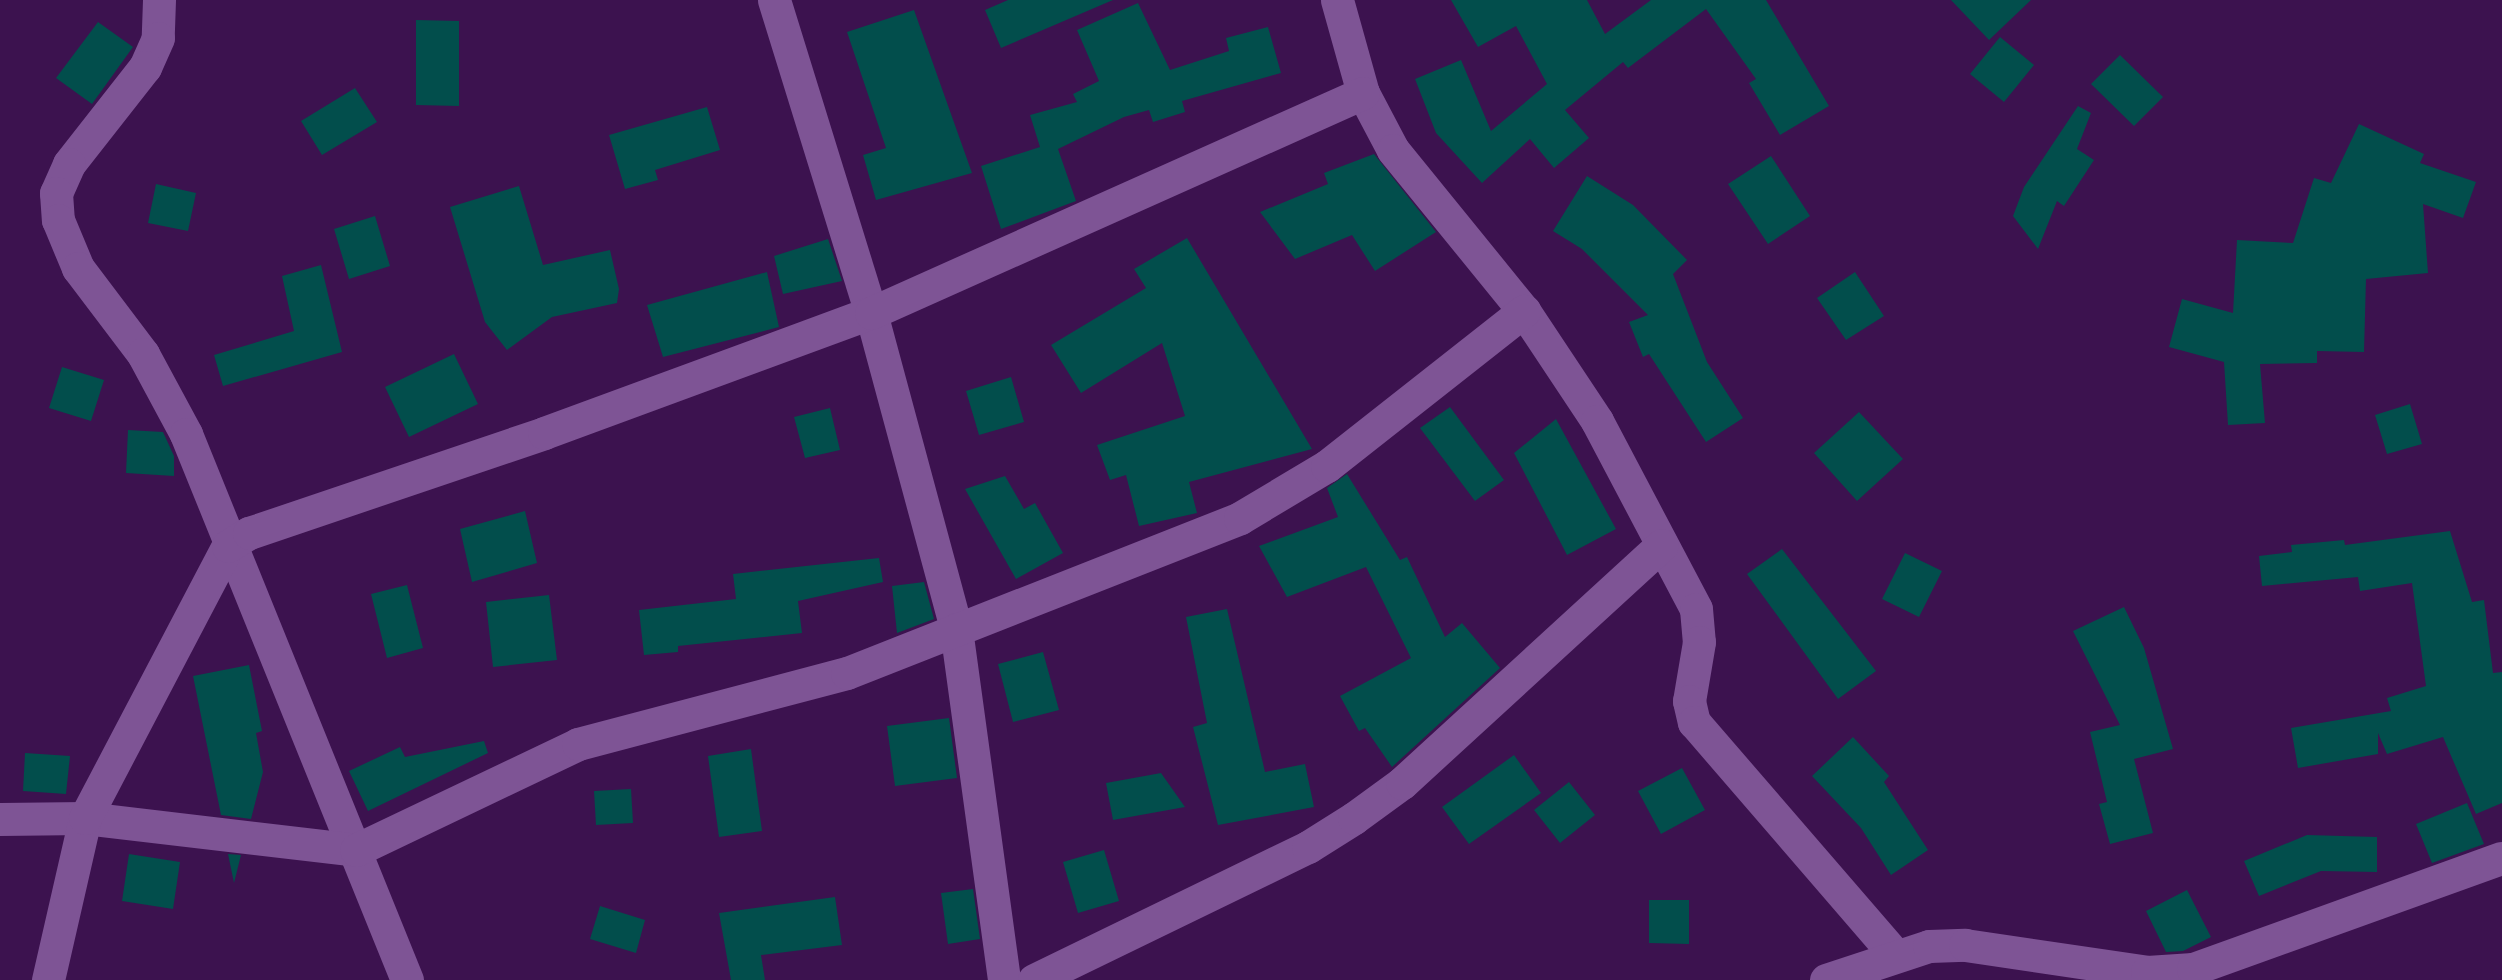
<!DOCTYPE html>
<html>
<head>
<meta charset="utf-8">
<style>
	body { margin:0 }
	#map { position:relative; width:2502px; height:980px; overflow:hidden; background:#3c124f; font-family:"Nunito Sans",sans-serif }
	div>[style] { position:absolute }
	.building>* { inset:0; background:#024e4c }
	.street>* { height:33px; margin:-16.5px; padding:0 16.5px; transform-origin:16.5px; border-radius:16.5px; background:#7e5495 }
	span { translate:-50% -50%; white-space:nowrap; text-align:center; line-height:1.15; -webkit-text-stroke:5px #320544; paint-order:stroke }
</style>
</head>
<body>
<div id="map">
	<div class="building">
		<i style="clip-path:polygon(1008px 0,1113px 0,1001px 48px,985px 10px)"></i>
		<i style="clip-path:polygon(1451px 0,1587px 0,1605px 34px,1651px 0,1766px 0,1829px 106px,1780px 135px,1749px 83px,1756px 79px,1706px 9px,1628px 68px,1623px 62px,1565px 110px,1589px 138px,1554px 168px,1530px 139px,1482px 183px,1436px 133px,1415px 79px,1461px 60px,1491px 131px,1547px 84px,1516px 26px,1478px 47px)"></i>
		<i style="clip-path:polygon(1951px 0,2031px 0,1989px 40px)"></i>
		<i style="clip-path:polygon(1138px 3px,1170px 70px,1229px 51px,1226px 38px,1268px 27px,1281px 73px,1182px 101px,1185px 112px,1153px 122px,1149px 110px,1124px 117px,1058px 149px,1076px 201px,1001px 229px,981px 166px,1040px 147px,1030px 115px,1077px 102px,1073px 94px,1099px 81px,1077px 30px)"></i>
		<i style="clip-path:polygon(914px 10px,972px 173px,876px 200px,863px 155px,886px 148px,847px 32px)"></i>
		<i style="clip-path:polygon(416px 20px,459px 21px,459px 106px,416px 105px)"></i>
		<i style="clip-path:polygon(98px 22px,133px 47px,92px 104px,56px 78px)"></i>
		<i style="clip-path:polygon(2000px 37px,2034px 65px,2004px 102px,1970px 74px)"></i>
		<i style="clip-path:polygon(2120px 55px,2163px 97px,2134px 126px,2091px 84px)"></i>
		<i style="clip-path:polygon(355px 88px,377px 122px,322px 155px,301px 121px)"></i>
		<i style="clip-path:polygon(2078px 106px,2091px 113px,2077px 149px,2094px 160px,2064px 206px,2057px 201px,2038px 249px,2013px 216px,2024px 187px)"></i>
		<i style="clip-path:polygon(707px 107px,720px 150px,655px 170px,658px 180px,625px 189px,609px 135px)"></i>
		<i style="clip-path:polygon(2359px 124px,2424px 154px,2420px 163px,2476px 182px,2463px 218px,2423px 204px,2428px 273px,2366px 279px,2364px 352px,2317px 351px,2317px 363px,2260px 364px,2265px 423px,2228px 425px,2224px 362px,2169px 347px,2182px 299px,2233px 313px,2237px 240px,2293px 243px,2314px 178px,2331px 183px)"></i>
		<i style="clip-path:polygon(1374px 154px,1436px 232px,1375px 271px,1352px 235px,1295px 259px,1260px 212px,1328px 184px,1324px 173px)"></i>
		<i style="clip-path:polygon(1771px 156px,1810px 216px,1768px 244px,1728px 184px)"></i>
		<i style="clip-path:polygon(1587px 176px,1633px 205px,1687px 260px,1673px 274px,1707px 362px,1743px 418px,1706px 442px,1649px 354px,1643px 357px,1629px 322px,1648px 315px,1582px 249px,1553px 231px)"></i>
		<i style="clip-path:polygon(156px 184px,196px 193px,188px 231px,148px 223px)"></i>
		<i style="clip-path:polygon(519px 186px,543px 265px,610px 250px,619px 289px,617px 303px,552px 317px,507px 350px,485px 322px,450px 207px)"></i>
		<i style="clip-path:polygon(375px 216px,390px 266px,349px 279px,334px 229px)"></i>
		<i style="clip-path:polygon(1187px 238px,1312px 449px,1189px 482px,1197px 513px,1139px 526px,1126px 475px,1110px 480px,1097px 445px,1185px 416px,1162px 343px,1081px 393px,1051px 345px,1146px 288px,1134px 269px)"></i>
		<i style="clip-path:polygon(828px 239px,842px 281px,783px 294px,774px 256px)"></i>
		<i style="clip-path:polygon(321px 265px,342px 352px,223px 386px,214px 355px,294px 331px,282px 276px)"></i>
		<i style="clip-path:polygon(767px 272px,779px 327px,663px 357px,647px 305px)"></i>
		<i style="clip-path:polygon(1855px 272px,1884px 316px,1846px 340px,1817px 298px)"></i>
		<i style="clip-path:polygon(454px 354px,478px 404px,409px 437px,385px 387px)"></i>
		<i style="clip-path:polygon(62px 367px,104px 380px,91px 421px,49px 408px)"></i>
		<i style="clip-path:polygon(1011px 377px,1024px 422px,979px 435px,966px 391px)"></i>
		<i style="clip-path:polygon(2410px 404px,2422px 444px,2387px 454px,2375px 415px)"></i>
		<i style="clip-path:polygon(1450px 407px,1504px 480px,1475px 501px,1420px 428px)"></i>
		<i style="clip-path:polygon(830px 408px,840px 450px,805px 458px,794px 417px)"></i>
		<i style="clip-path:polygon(1859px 412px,1903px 459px,1857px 501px,1814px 453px)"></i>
		<i style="clip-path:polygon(1556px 419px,1616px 529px,1567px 555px,1514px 453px)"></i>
		<i style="clip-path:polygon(128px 430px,163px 432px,174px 456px,174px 476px,126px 473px)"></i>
		<i style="clip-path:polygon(1347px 474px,1400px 560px,1407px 557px,1445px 637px,1462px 623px,1500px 668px,1392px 767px,1365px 728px,1359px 731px,1340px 696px,1411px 658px,1366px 567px,1287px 597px,1259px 546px,1338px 517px,1327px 488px)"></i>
		<i style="clip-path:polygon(1005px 476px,1024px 509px,1035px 503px,1063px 553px,1016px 579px,965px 489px)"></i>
		<i style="clip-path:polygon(525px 511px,537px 563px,472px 582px,460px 529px)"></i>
		<i style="clip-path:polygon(2450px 531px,2472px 602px,2484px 600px,2493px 673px,2502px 672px,2502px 803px,2476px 814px,2443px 737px,2387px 754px,2378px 733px,2378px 754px,2298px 768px,2291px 728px,2391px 711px,2387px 698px,2426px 686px,2412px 583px,2360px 591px,2358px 577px,2262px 586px,2259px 556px,2292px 552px,2291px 545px,2344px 540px,2345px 545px)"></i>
		<i style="clip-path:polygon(1782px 549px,1876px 671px,1838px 699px,1747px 574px)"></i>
		<i style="clip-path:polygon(1905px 553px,1942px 571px,1919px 617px,1882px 599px)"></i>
		<i style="clip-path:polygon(879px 558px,883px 582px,798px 601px,802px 633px,678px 646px,678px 652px,644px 655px,639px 610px,736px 599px,733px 574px)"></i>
		<i style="clip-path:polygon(924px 582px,934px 619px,897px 633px,892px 586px)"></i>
		<i style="clip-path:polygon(407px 585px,423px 648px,387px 658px,371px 594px)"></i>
		<i style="clip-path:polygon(549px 595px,557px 660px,493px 667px,486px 602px)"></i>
		<i style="clip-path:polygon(2124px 607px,2144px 648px,2173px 749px,2134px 759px,2153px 833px,2110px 844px,2099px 804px,2107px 802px,2090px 732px,2120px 725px,2073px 631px)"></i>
		<i style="clip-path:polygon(1227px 609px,1265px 772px,1305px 764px,1314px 807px,1218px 825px,1193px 727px,1207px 723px,1186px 617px)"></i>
		<i style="clip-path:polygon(1043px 652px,1059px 710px,1013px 722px,998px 664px)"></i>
		<i style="clip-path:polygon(249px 665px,262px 731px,256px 733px,263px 772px,251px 819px,221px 815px,193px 676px)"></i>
		<i style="clip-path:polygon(949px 718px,957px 778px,895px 786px,887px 726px)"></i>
		<i style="clip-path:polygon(1853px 737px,1889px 776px,1884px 782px,1928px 850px,1891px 875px,1861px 828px,1812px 776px)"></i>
		<i style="clip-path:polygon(484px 741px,488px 753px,368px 811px,349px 771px,400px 747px,405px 757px)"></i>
		<i style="clip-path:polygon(751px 749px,762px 831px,719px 837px,708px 756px)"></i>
		<i style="clip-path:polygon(25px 753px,70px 756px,66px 794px,23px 791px)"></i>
		<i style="clip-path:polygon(1514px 755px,1541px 793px,1469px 844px,1442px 807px)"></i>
		<i style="clip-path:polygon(1682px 768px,1705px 810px,1661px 834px,1638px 791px)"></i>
		<i style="clip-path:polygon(1161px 773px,1185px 807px,1113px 820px,1106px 783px)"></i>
		<i style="clip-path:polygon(1569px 782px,1595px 815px,1560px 843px,1534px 810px)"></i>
		<i style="clip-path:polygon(631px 789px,633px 823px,596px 825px,594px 791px)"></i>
		<i style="clip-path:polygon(2467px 803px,2484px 844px,2432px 863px,2416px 824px)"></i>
		<i style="clip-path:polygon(2307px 835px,2377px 837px,2377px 872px,2321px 871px,2259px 896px,2244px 861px)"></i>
		<i style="clip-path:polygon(1104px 850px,1119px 901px,1078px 913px,1063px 862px)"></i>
		<i style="clip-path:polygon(129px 854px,180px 862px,173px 909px,122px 901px)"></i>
		<i style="clip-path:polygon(228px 854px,241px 855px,234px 883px)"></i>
		<i style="clip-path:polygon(973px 889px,980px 939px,948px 944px,941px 893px)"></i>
		<i style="clip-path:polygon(2187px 890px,2211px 937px,2183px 951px,2166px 952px,2146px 911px)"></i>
		<i style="clip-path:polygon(835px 897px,842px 945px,761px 955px,765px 980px,731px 980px,719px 913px)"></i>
		<i style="clip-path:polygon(1649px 900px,1689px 900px,1689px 944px,1649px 943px)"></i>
		<i style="clip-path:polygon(600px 906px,645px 920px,636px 953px,590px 939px)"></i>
	</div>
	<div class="street">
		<i style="left:159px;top:0;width:38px;rotate:92deg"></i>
		<i style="left:158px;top:38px;width:32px;rotate:114deg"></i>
		<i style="left:145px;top:67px;width:123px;rotate:128.1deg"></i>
		<i style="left:69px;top:164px;width:32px;rotate:114deg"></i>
		<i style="left:56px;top:193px;width:27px;rotate:86deg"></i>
		<i style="left:58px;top:220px;width:52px;rotate:67.4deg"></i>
		<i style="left:78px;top:268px;width:108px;rotate:52.9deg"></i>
		<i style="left:143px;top:354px;width:91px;rotate:61.7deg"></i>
		<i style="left:186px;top:434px;width:589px;rotate:67.96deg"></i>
		<i style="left:774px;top:0;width:328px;rotate:72.8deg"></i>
		<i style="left:871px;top:313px;width:327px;rotate:74.9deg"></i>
		<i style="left:956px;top:629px;width:354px;rotate:82.2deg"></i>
		<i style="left:1337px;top:0;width:97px;rotate:74.4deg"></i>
		<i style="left:1363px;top:93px;width:64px;rotate:62.2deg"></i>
		<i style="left:1393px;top:150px;width:208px;rotate:50.9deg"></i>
		<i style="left:1524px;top:311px;width:132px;rotate:56.4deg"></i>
		<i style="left:1597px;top:421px;width:212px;rotate:62.2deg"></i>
		<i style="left:1696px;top:609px;width:33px;rotate:85deg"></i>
		<i style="left:1699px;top:642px;width:60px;rotate:99.6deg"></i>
		<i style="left:1689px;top:701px;width:22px;rotate:77deg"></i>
		<i style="left:1694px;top:722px;width:306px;rotate:49.2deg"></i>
		<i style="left:0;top:819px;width:85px;rotate:-0.7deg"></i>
		<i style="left:85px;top:818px;width:273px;rotate:6.7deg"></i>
		<i style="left:356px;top:850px;width:246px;rotate:-25.5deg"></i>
		<i style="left:578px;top:744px;width:278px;rotate:-14.8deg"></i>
		<i style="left:847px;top:673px;width:422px;rotate:-21.5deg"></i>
		<i style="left:1240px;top:518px;width:101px;rotate:-30.9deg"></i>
		<i style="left:1327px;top:466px;width:251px;rotate:-38.2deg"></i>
		<i style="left:48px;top:980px;width:166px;rotate:-77.1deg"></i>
		<i style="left:85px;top:818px;width:307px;rotate:-62.3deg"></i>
		<i style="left:228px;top:546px;width:25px;rotate:-32deg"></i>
		<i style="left:249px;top:533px;width:311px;rotate:-18.7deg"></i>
		<i style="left:544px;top:433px;width:348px;rotate:-20.2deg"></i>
		<i style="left:871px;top:313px;width:539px;rotate:-24.09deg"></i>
		<i style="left:1034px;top:980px;width:305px;rotate:-25.9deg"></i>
		<i style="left:1308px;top:847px;width:54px;rotate:-32.2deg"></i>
		<i style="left:1354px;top:818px;width:59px;rotate:-36.1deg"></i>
		<i style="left:1402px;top:783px;width:352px;rotate:-42.5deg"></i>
		<i style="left:1826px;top:980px;width:108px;rotate:-18.3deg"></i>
		<i style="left:1929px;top:946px;width:36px;rotate:-2deg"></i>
		<i style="left:1965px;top:945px;width:184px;rotate:8.4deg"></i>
		<i style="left:2147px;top:972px;width:46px;rotate:-3.7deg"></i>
		<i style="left:2193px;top:969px;width:328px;rotate:-19.8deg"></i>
	</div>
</div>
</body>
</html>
